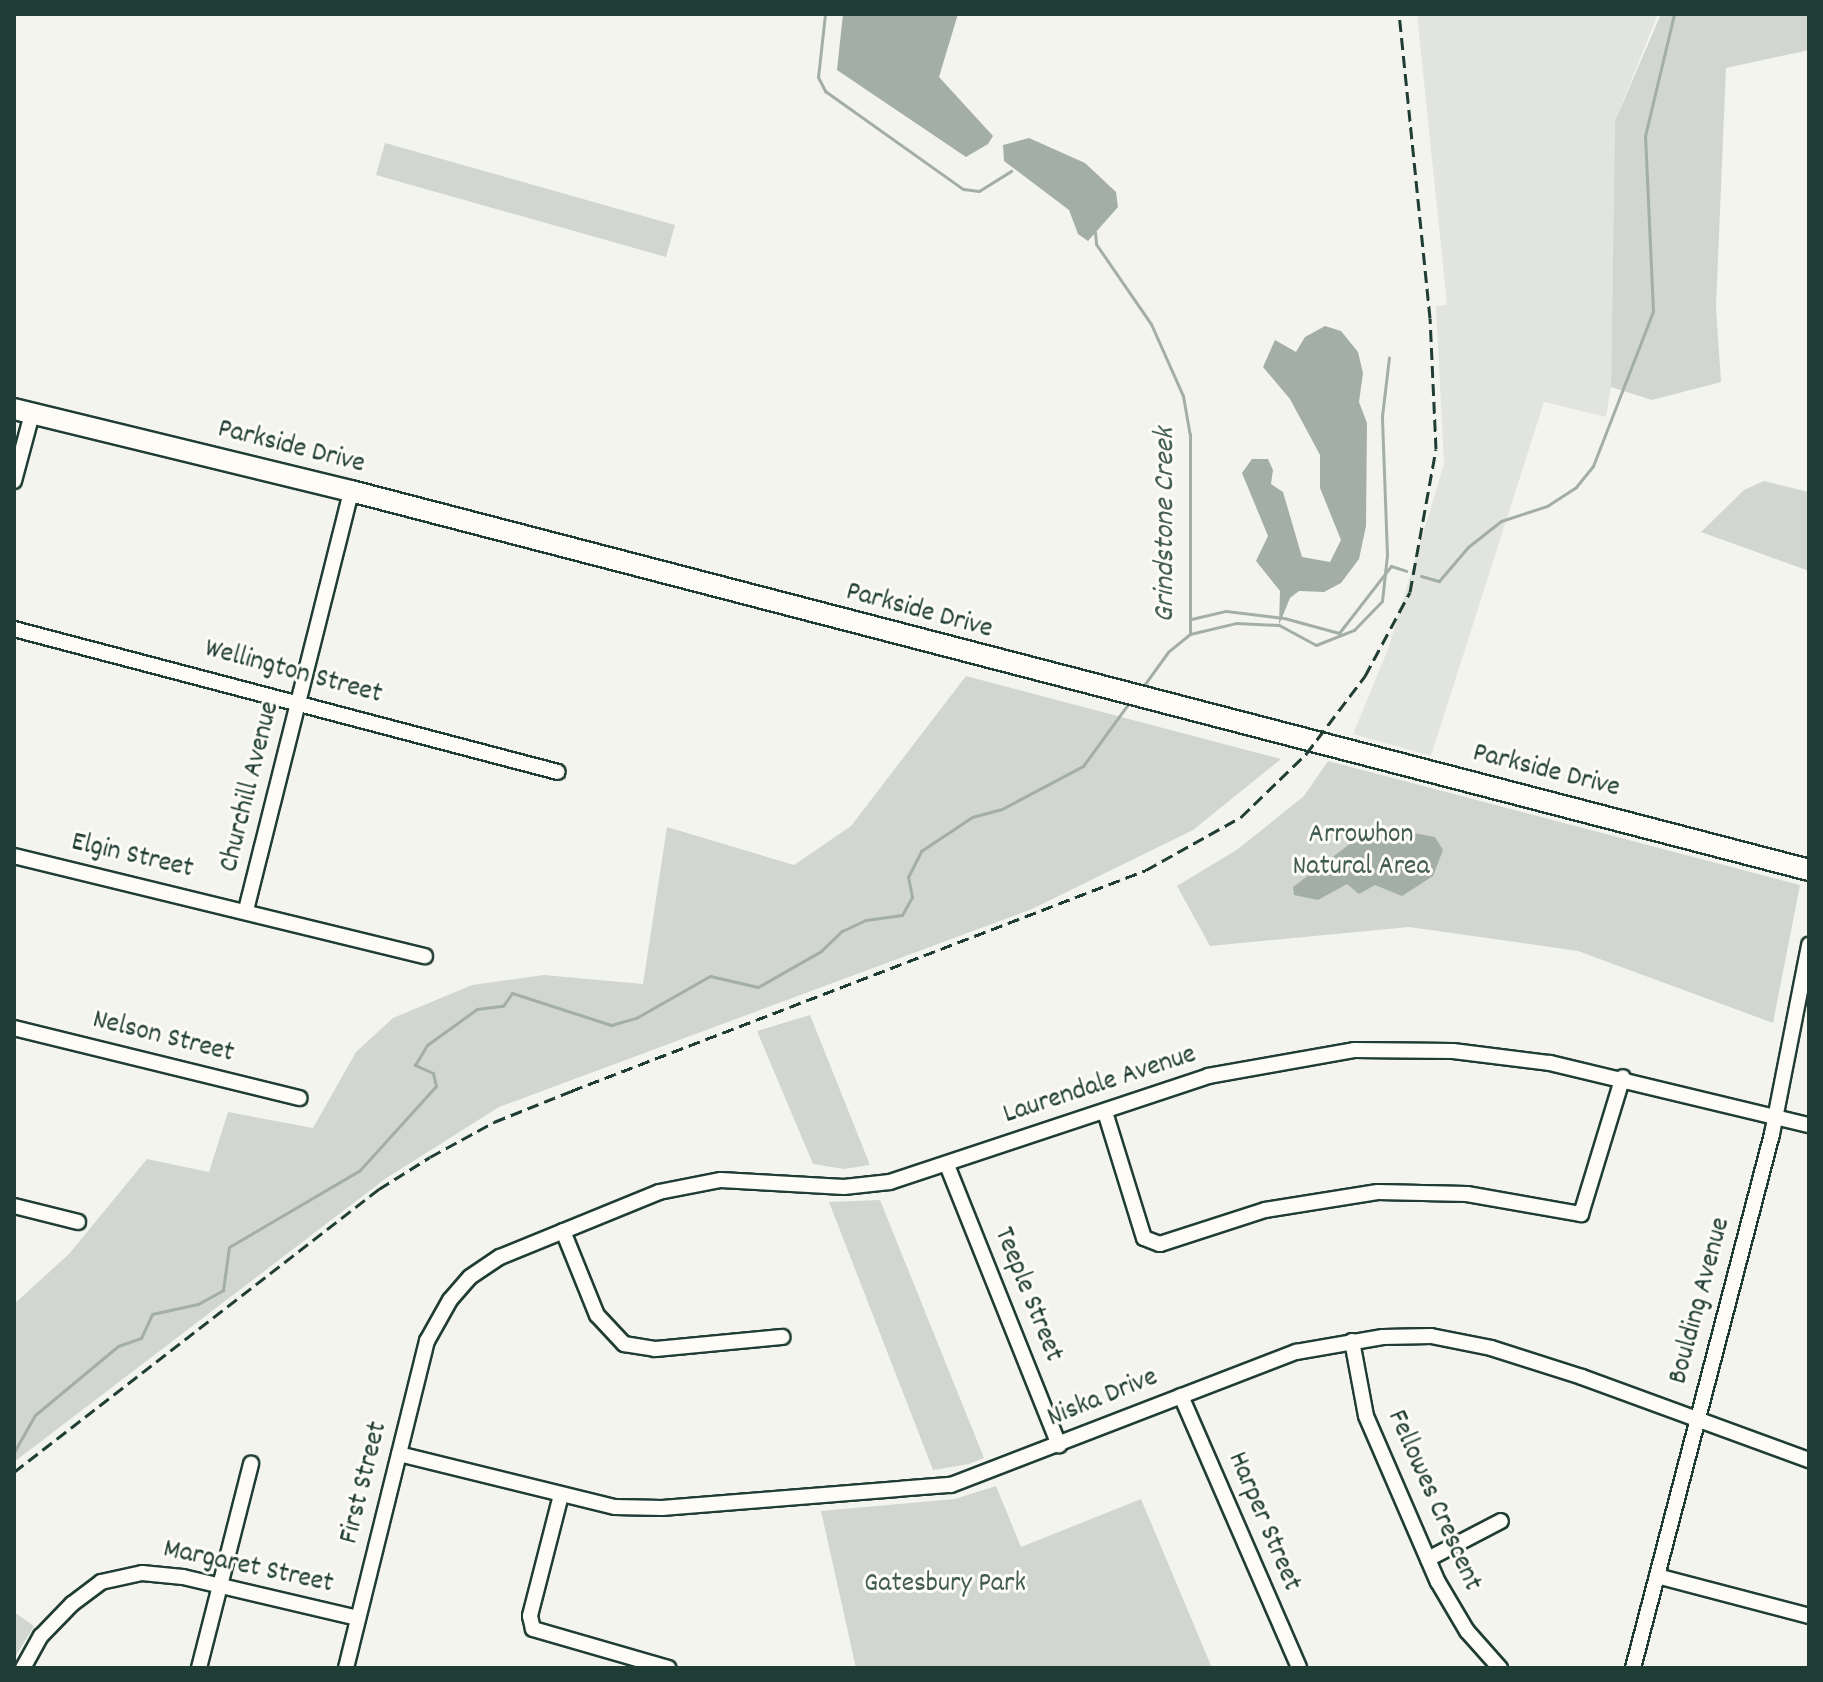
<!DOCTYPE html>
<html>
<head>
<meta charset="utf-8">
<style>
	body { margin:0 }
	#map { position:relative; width:1823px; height:1682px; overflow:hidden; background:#f4f4ef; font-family:Dekko,sans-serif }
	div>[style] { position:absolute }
	.built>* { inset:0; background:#e2e5df }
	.green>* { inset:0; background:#d1d6d1 }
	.water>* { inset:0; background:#a3aea7 }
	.stream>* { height:3px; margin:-1.5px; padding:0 1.5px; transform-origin:1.5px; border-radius:1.5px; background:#a3aea7 }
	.roads { filter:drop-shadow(2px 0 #1f3d34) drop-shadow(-2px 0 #1f3d34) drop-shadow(0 2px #1f3d34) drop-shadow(0 -2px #1f3d34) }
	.street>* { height:14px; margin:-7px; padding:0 7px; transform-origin:7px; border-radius:7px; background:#fdfcf7 }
	.secondary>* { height:20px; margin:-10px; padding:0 10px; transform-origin:10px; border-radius:10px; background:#fdfcf7 }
	.rail>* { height:3px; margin-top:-1.5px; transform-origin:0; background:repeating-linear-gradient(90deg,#1f3d34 0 12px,transparent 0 18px) }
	span { translate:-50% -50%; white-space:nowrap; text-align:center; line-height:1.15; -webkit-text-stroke:6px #fdfcf7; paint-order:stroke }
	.street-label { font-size:28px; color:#1f3d34 }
	.park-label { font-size:28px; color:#435c53 }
	.water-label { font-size:30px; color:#475f56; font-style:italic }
	.frame { position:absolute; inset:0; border:16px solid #1f3d34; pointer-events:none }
</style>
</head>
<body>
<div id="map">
	<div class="built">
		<i style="clip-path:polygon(1417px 14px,1658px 14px,1615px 121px,1611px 387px,1606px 417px,1544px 402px,1431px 756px,1353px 734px,1388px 649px,1444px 464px,1436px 306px,1447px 305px)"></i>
	</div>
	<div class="green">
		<i style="clip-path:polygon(1661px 14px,1809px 14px,1809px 50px,1726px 68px,1716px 307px,1721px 382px,1652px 400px,1611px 387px,1615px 121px)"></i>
		<i style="clip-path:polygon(385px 143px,675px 225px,666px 257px,376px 175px)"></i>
		<i style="clip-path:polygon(1764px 481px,1809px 492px,1809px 571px,1701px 532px,1744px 490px)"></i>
		<i style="clip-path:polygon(966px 676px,1281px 759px,1193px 830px,1032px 909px,499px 1107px,385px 1179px,14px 1462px,14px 1304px,69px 1254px,147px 1159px,209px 1172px,228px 1112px,313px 1128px,356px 1052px,393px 1018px,472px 985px,544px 975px,643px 984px,667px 827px,794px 865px,851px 826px)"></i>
		<i style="clip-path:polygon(1328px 761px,1800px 885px,1773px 1023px,1578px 951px,1409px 927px,1210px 946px,1177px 886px,1238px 849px,1304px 796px)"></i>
		<i style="clip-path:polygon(810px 1015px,870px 1165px,844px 1169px,813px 1164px,757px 1031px)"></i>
		<i style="clip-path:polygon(880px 1200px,984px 1458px,969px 1464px,933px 1470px,829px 1202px)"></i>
		<i style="clip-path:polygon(996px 1486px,1021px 1547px,1141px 1499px,1212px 1668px,856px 1668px,821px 1511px,955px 1499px)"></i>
		<i style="clip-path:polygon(14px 1612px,34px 1626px,14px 1659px)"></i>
	</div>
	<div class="water">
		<i style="clip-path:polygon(843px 14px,958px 14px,939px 77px,993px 136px,988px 144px,966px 157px,837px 70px)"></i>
		<i style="clip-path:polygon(1029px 138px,1085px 163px,1116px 192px,1118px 207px,1088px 241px,1078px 234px,1069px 210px,1004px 161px,1003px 145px)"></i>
		<i style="clip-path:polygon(1325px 326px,1341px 331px,1358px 352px,1363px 373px,1359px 402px,1367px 423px,1366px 526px,1359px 559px,1341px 583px,1324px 592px,1299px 591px,1290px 598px,1279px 625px,1280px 591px,1256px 561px,1268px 536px,1242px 473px,1252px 459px,1268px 459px,1273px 470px,1271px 484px,1283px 492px,1302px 557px,1330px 562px,1341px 540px,1320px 488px,1320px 455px,1290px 399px,1263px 367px,1275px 340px,1296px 352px,1305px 337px)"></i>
		<i style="clip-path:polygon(1392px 829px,1435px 837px,1443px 850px,1433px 876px,1402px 896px,1375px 885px,1359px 894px,1347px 884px,1318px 900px,1294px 895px,1293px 887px,1367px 831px)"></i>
	</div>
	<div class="stream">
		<i style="left:825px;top:14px;width:63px;rotate:96.3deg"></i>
		<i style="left:818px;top:77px;width:16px;rotate:63deg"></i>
		<i style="left:825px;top:91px;width:169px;rotate:35.4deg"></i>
		<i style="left:963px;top:189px;width:16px;rotate:7deg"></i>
		<i style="left:979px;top:191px;width:38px;rotate:-32deg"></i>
		<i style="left:1095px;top:232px;width:12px;rotate:85deg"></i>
		<i style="left:1096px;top:244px;width:97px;rotate:55.5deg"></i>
		<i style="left:1151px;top:324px;width:79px;rotate:66deg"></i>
		<i style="left:1183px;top:396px;width:39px;rotate:80deg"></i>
		<i style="left:1190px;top:434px;width:200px;rotate:90deg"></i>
		<i style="left:1190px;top:634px;width:28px;rotate:141deg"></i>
		<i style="left:1168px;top:652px;width:44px;rotate:125.8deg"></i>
		<i style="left:1421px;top:576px;width:19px;rotate:16deg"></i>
		<i style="left:1439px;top:581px;width:45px;rotate:-49.5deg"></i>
		<i style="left:1468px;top:547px;width:42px;rotate:-38.2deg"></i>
		<i style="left:1501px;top:521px;width:48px;rotate:-18.1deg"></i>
		<i style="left:1547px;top:506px;width:35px;rotate:-33deg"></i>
		<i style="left:1576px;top:487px;width:27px;rotate:-51deg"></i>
		<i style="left:1593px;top:466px;width:166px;rotate:-68.8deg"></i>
		<i style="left:1653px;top:311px;width:175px;rotate:-92.6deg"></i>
		<i style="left:1645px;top:136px;width:125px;rotate:-76.6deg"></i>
		<i style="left:1191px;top:619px;width:36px;rotate:-13deg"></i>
		<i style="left:1226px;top:611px;width:58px;rotate:6.9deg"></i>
		<i style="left:1284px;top:618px;width:57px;rotate:15.3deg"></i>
		<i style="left:1339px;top:633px;width:85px;rotate:-52.2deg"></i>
		<i style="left:1391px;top:566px;width:16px;rotate:18deg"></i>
		<i style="left:1190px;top:634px;width:47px;rotate:-13.4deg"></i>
		<i style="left:1236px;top:623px;width:43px;rotate:2.7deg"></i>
		<i style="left:1279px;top:625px;width:42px;rotate:28.4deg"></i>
		<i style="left:1316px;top:645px;width:41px;rotate:-21.5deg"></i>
		<i style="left:1354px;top:630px;width:40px;rotate:-46deg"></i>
		<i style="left:1382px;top:601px;width:46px;rotate:-83.8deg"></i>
		<i style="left:1387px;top:555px;width:139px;rotate:-92.1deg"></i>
		<i style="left:1382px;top:416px;width:59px;rotate:-83.2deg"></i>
		<i style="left:14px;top:1452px;width:43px;rotate:-60.4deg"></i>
		<i style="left:35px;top:1415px;width:108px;rotate:-39.7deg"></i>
		<i style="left:118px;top:1346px;width:24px;rotate:-19deg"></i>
		<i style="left:141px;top:1338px;width:26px;rotate:-65deg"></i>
		<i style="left:152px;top:1314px;width:47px;rotate:-12.3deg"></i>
		<i style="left:198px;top:1304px;width:29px;rotate:-29deg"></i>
		<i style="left:223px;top:1290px;width:43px;rotate:-82.1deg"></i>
		<i style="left:229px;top:1247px;width:152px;rotate:-30.4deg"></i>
		<i style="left:360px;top:1170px;width:113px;rotate:-47.9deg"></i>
		<i style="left:436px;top:1086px;width:13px;rotate:-103deg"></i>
		<i style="left:433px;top:1073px;width:20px;rotate:-156deg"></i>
		<i style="left:415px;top:1065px;width:23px;rotate:-59deg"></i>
		<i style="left:427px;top:1045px;width:62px;rotate:-35.8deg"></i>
		<i style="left:477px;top:1009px;width:26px;rotate:-7deg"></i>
		<i style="left:503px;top:1006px;width:16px;rotate:-55deg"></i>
		<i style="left:512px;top:993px;width:104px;rotate:17.9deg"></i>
		<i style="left:611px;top:1025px;width:26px;rotate:-16deg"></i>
		<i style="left:636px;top:1018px;width:85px;rotate:-29.6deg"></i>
		<i style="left:710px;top:976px;width:49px;rotate:12.9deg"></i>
		<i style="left:758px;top:987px;width:73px;rotate:-29.7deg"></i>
		<i style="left:821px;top:951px;width:29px;rotate:-44deg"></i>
		<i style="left:842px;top:931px;width:26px;rotate:-25deg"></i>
		<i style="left:866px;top:920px;width:36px;rotate:-8deg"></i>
		<i style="left:902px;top:915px;width:21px;rotate:-61deg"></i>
		<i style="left:912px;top:897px;width:20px;rotate:-101deg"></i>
		<i style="left:908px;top:877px;width:29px;rotate:-63deg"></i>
		<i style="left:921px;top:851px;width:61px;rotate:-33.7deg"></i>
		<i style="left:972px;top:817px;width:31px;rotate:-15deg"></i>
		<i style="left:1002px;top:809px;width:92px;rotate:-28deg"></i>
		<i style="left:1083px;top:766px;width:78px;rotate:-53.9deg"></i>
	</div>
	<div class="roads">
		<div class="street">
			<i style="left:14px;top:481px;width:69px;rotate:-75deg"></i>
			<i style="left:14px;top:629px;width:562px;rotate:14.73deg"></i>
			<i style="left:14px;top:856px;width:423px;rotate:13.7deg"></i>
			<i style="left:246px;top:910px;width:432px;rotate:-75.9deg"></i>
			<i style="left:14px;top:1028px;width:294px;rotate:13.8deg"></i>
			<i style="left:1105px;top:1112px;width:132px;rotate:72.8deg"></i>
			<i style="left:1144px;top:1238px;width:17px;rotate:21deg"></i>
			<i style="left:1160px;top:1244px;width:110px;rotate:-17.9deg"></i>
			<i style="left:1265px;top:1210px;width:114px;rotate:-9.1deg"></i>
			<i style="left:1378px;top:1192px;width:89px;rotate:1.3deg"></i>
			<i style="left:1467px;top:1194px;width:116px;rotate:10deg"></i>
			<i style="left:1581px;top:1214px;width:143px;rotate:-73deg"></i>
			<i style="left:947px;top:1165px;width:302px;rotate:68.2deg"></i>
			<i style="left:14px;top:1206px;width:66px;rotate:14deg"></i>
			<i style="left:563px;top:1231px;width:91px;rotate:68deg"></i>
			<i style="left:597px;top:1315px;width:40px;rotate:47deg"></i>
			<i style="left:624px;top:1344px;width:31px;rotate:9deg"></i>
			<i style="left:655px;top:1349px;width:128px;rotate:-5.4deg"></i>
			<i style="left:1352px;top:1341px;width:76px;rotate:79.4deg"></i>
			<i style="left:1366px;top:1416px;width:181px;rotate:66.6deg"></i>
			<i style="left:1438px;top:1582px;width:57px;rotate:59.4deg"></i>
			<i style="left:1467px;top:1631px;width:50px;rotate:48.3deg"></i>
			<i style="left:1181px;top:1396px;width:296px;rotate:66.5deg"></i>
			<i style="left:399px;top:1454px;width:222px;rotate:13.8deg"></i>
			<i style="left:615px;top:1507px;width:47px;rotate:1.2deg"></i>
			<i style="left:662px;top:1508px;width:290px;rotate:-4.6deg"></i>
			<i style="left:951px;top:1485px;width:370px;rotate:-21.1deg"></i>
			<i style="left:1296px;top:1352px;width:88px;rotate:-9.8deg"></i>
			<i style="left:1383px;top:1337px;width:48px;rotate:-1.2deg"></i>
			<i style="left:1431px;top:1336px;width:61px;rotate:11.3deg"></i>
			<i style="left:1491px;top:1348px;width:96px;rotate:17.7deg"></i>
			<i style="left:1582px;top:1377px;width:242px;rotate:20.1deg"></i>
			<i style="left:561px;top:1495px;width:125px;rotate:104.4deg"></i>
			<i style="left:530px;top:1616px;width:13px;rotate:77deg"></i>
			<i style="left:533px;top:1629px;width:141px;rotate:16.1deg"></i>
			<i style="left:1428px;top:1559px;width:82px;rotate:-27.5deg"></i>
			<i style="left:1657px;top:1576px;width:157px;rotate:14.7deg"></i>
			<i style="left:23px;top:1668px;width:37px;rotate:-61deg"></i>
			<i style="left:41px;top:1636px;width:45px;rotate:-45.9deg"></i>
			<i style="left:72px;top:1604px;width:36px;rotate:-37deg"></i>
			<i style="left:101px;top:1582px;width:42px;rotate:-12.4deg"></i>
			<i style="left:142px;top:1573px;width:41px;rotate:5.6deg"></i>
			<i style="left:183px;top:1577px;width:180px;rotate:13.2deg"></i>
			<i style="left:199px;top:1668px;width:211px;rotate:-75.7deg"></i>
			<i style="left:346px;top:1668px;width:337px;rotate:-76.1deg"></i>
			<i style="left:427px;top:1341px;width:47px;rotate:-60.7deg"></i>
			<i style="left:450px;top:1300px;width:30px;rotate:-49deg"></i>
			<i style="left:470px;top:1277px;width:36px;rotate:-34deg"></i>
			<i style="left:500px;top:1257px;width:172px;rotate:-22.2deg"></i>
			<i style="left:659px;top:1192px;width:63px;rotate:-11deg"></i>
			<i style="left:721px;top:1180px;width:123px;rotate:3.3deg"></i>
			<i style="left:844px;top:1187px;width:46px;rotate:-6.2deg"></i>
			<i style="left:890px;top:1182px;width:335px;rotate:-18.4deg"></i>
			<i style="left:1208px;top:1076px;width:148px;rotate:-10.1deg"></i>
			<i style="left:1354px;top:1050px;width:99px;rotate:0.6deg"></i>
			<i style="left:1453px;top:1051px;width:98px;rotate:7.1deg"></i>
			<i style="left:1550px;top:1063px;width:266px;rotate:13.5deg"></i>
			<i style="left:1633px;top:1668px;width:552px;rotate:-75.41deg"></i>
			<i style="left:1772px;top:1134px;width:193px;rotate:-78.9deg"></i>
		</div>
		<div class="secondary">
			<i style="left:14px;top:409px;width:347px;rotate:13.7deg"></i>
			<i style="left:351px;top:491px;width:1506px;rotate:14.57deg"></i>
		</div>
	</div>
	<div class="rail">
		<i style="left:14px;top:1472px;width:462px;rotate:-37.8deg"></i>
		<i style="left:379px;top:1189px;width:60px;rotate:-32.1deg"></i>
		<i style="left:430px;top:1157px;width:73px;rotate:-28.7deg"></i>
		<i style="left:494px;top:1122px;width:83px;rotate:-21.9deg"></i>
		<i style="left:571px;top:1091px;width:616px;rotate:-21.02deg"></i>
		<i style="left:1146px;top:870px;width:109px;rotate:-29.2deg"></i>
		<i style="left:1241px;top:817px;width:91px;rotate:-44.1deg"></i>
		<i style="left:1306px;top:754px;width:98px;rotate:-52.9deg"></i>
		<i style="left:1365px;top:676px;width:95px;rotate:-61.8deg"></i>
		<i style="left:1410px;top:592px;width:145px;rotate:-79.7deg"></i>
		<i style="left:1436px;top:449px;width:131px;rotate:-92.6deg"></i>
		<i style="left:1430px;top:318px;width:306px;rotate:-95.8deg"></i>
	</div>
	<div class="street-label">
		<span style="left:291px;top:448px;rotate:14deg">Parkside Drive</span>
		<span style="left:919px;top:612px;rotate:15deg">Parkside Drive</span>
		<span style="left:293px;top:673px;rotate:15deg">Wellington Street</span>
		<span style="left:1546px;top:772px;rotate:14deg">Parkside Drive</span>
		<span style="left:251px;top:787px;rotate:-76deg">Churchill Avenue</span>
		<span style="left:132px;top:857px;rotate:13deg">Elgin Street</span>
		<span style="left:163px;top:1038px;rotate:14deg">Nelson Street</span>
		<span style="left:1100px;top:1086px;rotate:-18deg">Laurendale Avenue</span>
		<span style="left:1027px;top:1295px;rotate:68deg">Teeple Street</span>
		<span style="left:1701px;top:1301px;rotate:-75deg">Boulding Avenue</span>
		<span style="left:1103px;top:1399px;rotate:-22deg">Niska Drive</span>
		<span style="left:365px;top:1483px;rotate:-76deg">First Street</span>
		<span style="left:1433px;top:1501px;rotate:66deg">Fellowes Crescent</span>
		<span style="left:1263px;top:1522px;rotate:67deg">Harper Street</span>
		<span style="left:248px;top:1568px;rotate:12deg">Margaret Street</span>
	</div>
	<div class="park-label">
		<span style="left:1361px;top:852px">Arrowhon<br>Natural Area</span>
		<span style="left:945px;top:1585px">Gatesbury Park</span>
	</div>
	<div class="water-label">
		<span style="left:1167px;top:525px;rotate:-90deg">Grindstone Creek</span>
	</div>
	<div class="frame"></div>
</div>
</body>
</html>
